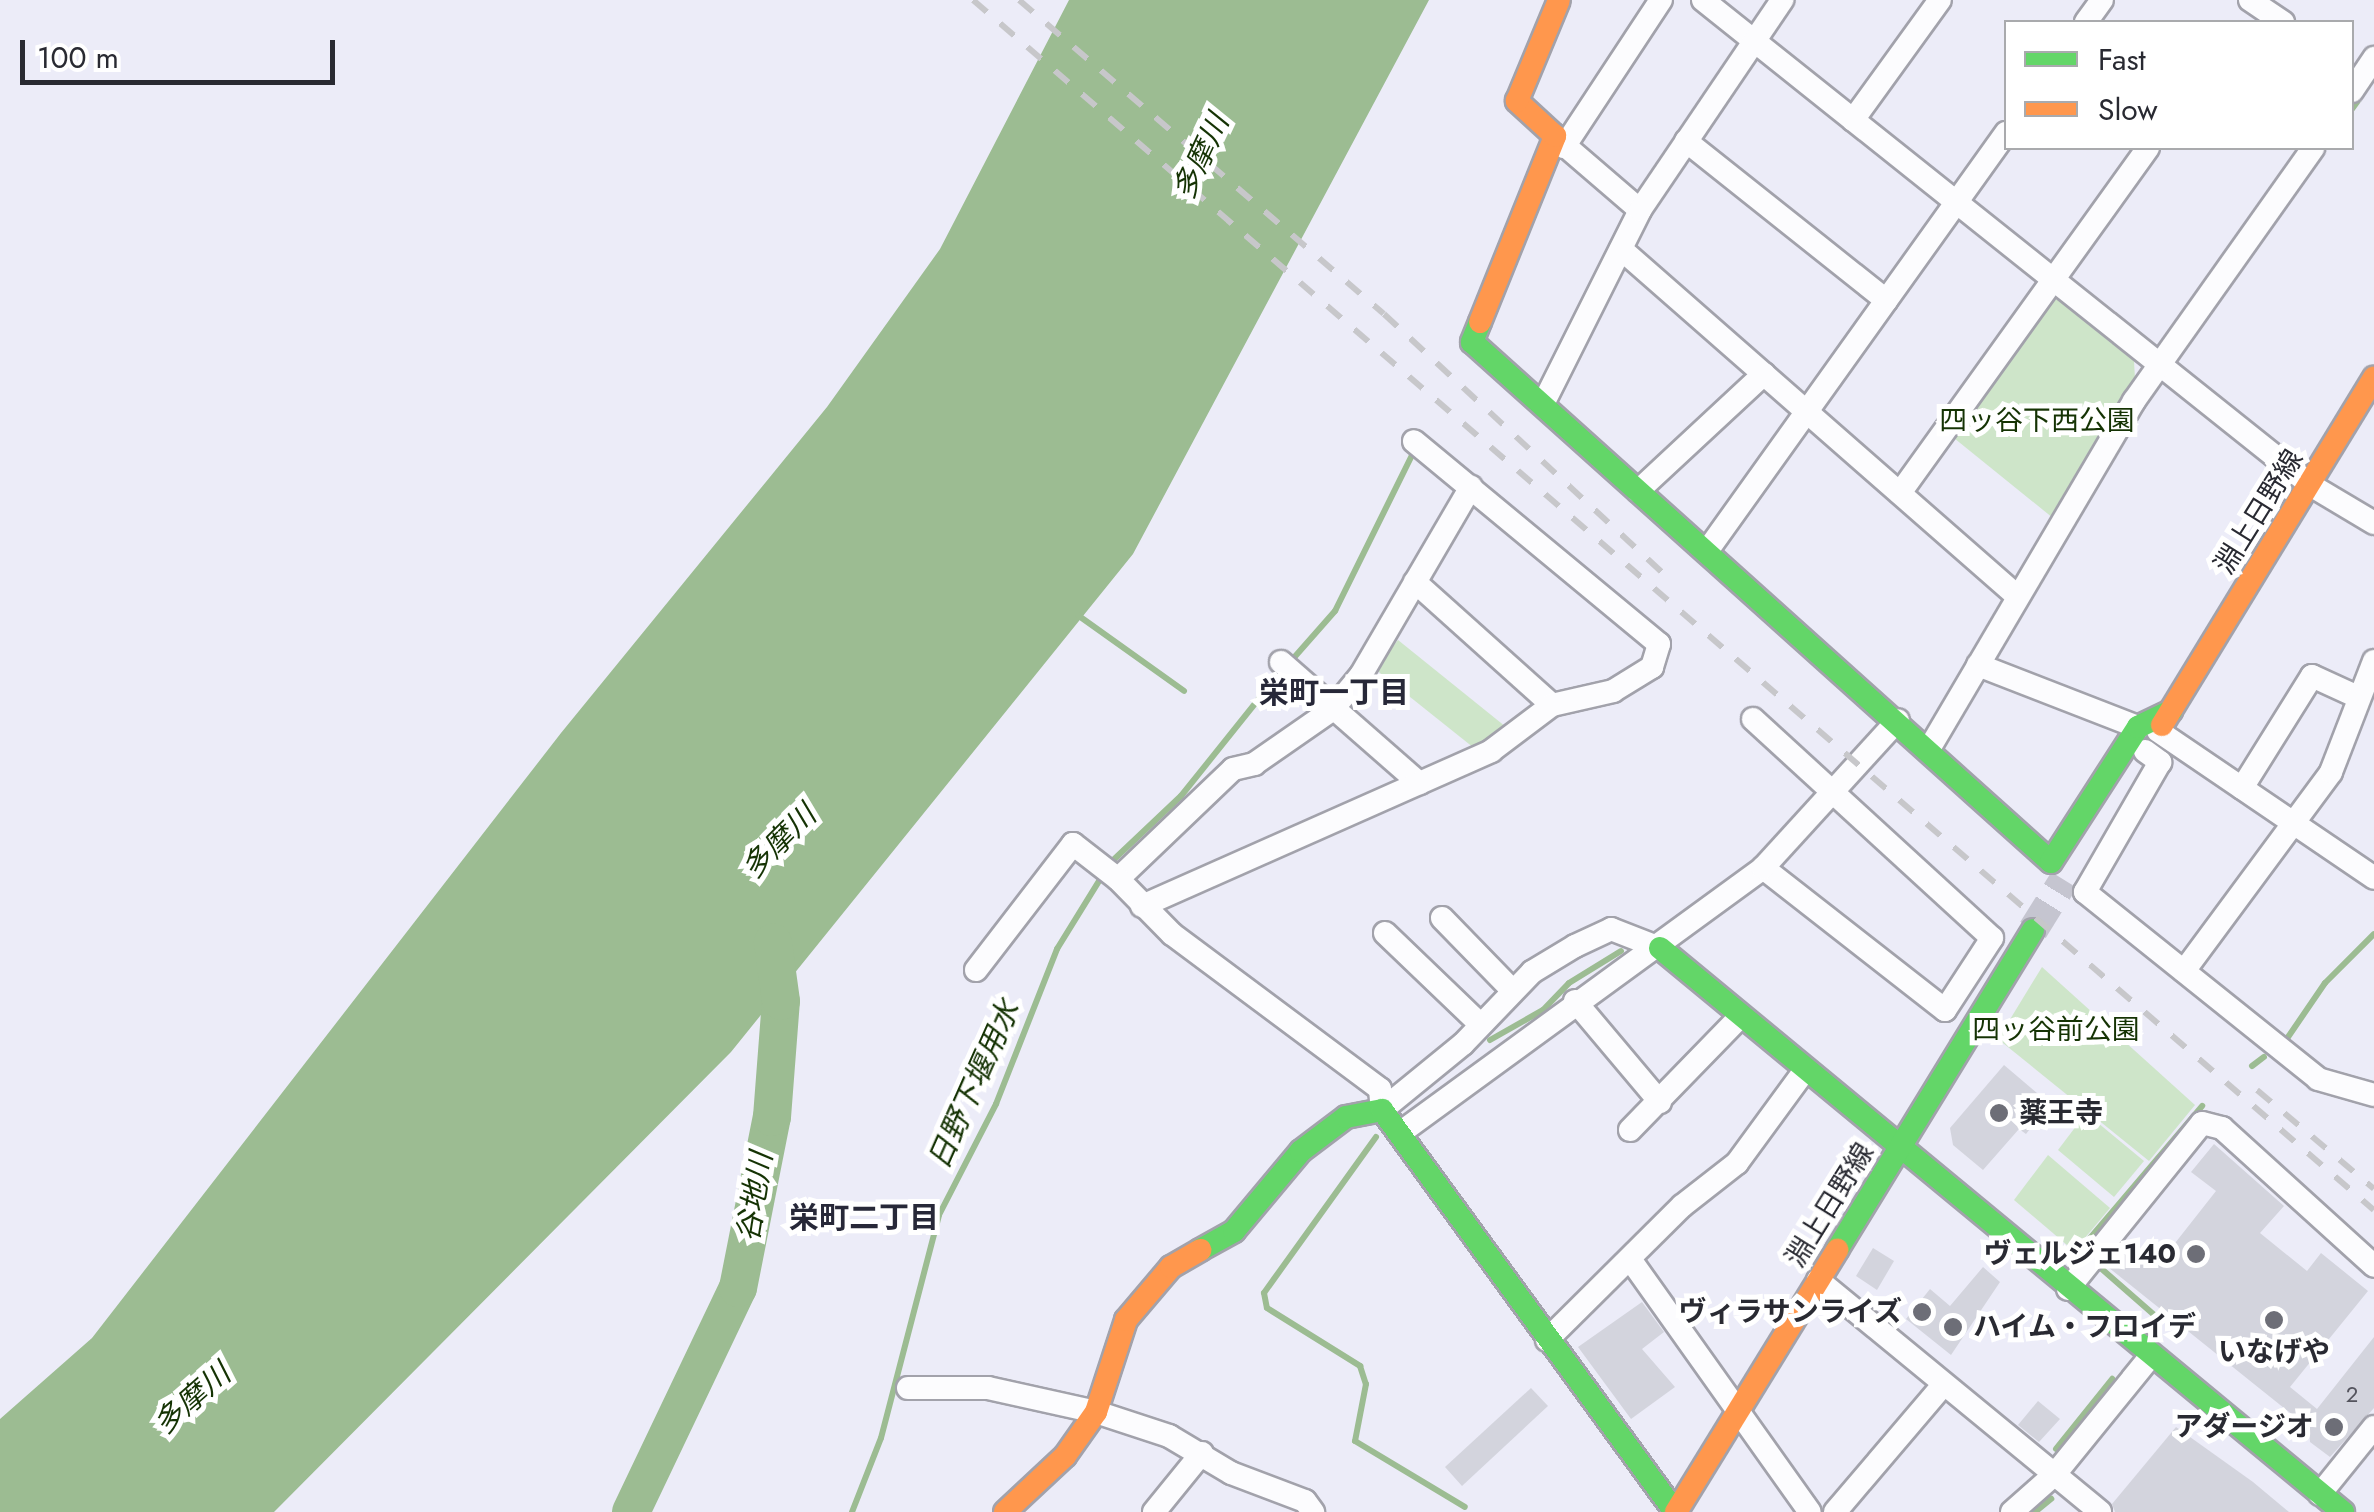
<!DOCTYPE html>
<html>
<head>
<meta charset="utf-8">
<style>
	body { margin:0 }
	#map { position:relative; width:2374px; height:1512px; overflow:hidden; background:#ececf8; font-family:Jost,"Noto Sans JP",sans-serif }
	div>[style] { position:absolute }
	.green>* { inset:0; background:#cee5c9 }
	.water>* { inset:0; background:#9cbc92 }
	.stream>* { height:6px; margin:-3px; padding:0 3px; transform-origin:3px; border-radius:3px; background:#9cbc92 }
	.river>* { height:38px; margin:-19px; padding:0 19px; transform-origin:19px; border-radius:19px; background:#9cbc92 }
	.building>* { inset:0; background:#d3d4dd }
	.secondary-tunnel>* { height:30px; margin-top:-15px; transform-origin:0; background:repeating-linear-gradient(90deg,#c5c5d0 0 30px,transparent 0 45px) }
	.roads { filter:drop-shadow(2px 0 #a2a2ab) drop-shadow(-2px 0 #a2a2ab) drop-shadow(0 2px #a2a2ab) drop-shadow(0 -2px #a2a2ab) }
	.street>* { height:22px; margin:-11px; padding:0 11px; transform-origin:11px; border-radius:11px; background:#fcfcfe }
	.fast>* { height:22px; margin:-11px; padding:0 11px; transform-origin:11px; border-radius:11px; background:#63d668 }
	.slow>* { height:22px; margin:-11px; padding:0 11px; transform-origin:11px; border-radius:11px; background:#ff974d }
	.rail>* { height:6px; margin-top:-3px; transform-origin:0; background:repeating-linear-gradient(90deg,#c7c7ca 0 18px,transparent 0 36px) }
	.dots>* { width:28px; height:28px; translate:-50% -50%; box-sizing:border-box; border:5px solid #fff; border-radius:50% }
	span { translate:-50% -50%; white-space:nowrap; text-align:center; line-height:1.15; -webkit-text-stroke:10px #fff; paint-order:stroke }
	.number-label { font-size:22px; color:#54545d }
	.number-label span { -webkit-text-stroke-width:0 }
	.park-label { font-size:28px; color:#153304 }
	.street-label { font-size:28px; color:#292a32 }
	.poi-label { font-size:28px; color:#292a32; font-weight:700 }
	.left { translate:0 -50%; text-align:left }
	.right { translate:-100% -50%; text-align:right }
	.water-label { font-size:30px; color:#153304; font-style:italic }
	.neighbourhood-label { font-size:30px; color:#272838; font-weight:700 }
	.legend { position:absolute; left:2004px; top:20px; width:350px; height:130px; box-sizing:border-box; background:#fff; border:2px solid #a9aaad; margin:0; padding:12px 18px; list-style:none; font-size:30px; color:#292a32 }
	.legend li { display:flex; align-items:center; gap:20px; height:50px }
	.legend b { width:50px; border:2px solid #a9aaad }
	.scale { position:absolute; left:20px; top:40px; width:315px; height:45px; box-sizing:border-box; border:5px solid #292a32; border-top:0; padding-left:12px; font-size:30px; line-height:35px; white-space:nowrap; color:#292a32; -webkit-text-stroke:8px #fff; paint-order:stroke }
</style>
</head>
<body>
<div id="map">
	<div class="green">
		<i style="clip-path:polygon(2044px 300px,2058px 300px,2134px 361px,2135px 379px,2053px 518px,1949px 434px)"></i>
		<i style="clip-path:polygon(1398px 640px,1506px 727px,1474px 748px,1375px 669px)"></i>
		<i style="clip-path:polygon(2042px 967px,2195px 1105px,2149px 1161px,1998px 1039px)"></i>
		<i style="clip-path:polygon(2086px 1113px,2144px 1161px,2114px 1197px,2058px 1150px)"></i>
		<i style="clip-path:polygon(2048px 1155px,2110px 1208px,2074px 1251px,2014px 1200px)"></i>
	</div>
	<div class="water">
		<i style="clip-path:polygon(1069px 0,1429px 0,1133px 554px,731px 1052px,274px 1512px,0 1512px,0 1419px,92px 1338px,561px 733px,827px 407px,940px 249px)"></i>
	</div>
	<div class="stream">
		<i style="left:2352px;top:109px;width:9px;rotate:-54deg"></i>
		<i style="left:1079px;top:616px;width:129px;rotate:35.5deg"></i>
		<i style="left:1291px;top:661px;width:67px;rotate:-48.7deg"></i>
		<i style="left:1335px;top:611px;width:174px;rotate:-63.7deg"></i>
		<i style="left:1108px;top:865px;width:100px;rotate:-43.4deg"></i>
		<i style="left:1181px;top:796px;width:161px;rotate:-51.3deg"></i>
		<i style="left:1490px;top:1040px;width:61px;rotate:-29.5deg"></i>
		<i style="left:1543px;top:1010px;width:37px;rotate:-46deg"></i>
		<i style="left:1569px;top:983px;width:61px;rotate:-31.6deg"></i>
		<i style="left:2286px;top:1040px;width:69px;rotate:-55.6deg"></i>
		<i style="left:2325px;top:983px;width:69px;rotate:-45deg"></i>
		<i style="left:2252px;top:1066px;width:15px;rotate:-37deg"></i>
		<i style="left:1376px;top:1137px;width:192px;rotate:125.7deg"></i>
		<i style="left:1264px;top:1293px;width:15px;rotate:79deg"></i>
		<i style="left:1267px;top:1308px;width:110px;rotate:31.9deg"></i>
		<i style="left:1360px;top:1366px;width:19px;rotate:72deg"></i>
		<i style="left:1366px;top:1384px;width:58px;rotate:100.9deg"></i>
		<i style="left:1355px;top:1441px;width:128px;rotate:31deg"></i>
		<i style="left:2160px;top:1320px;width:106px;rotate:-138.8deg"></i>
		<i style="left:2080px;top:1250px;width:189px;rotate:-49.7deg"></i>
		<i style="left:2056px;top:1449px;width:90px;rotate:-51.3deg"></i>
		<i style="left:852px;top:1512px;width:79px;rotate:-68.6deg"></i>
		<i style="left:881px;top:1438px;width:230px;rotate:-75.4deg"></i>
		<i style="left:939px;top:1215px;width:125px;rotate:-62.8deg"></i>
		<i style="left:996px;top:1104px;width:167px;rotate:-68.5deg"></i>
		<i style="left:1057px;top:949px;width:86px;rotate:-58.3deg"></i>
		<i style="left:2035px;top:1512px;width:21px;rotate:-39deg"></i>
	</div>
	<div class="river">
		<i style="left:631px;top:1512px;width:248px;rotate:-64.5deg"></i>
		<i style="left:738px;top:1288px;width:174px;rotate:-78.8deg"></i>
		<i style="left:772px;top:1117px;width:116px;rotate:-85.6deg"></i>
		<i style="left:781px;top:1001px;width:59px;rotate:-97.9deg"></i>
	</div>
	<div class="building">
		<i style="clip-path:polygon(2004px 1065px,2044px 1099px,2034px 1111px,2040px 1116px,2026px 1134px,2019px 1129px,1983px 1170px,1953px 1145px,1950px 1128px)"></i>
		<i style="clip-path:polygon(2214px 1144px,2284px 1206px,2260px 1233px,2307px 1271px,2321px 1253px,2368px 1291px,2290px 1387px,2317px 1409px,2374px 1337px,2374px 1408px,2330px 1457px,2310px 1442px,2309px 1428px,2108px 1267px,2128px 1242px,2157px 1266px,2216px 1191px,2191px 1172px)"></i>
		<i style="clip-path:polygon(1873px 1248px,1894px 1261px,1877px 1290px,1856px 1276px)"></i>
		<i style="clip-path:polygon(1983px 1267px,2000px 1282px,1951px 1355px,1906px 1319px,1930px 1289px,1950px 1306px)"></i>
		<i style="clip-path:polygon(1642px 1302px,1664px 1332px,1642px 1349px,1675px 1387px,1631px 1419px,1578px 1347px)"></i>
		<i style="clip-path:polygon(1531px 1388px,1548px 1406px,1462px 1486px,1445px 1467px)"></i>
		<i style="clip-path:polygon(2038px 1401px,2060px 1419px,2039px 1442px,2018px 1425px)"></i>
		<i style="clip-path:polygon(2176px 1427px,2253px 1482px,2289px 1512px,2115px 1512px,2112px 1504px)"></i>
	</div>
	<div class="secondary-tunnel">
		<i style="left:2033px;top:930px;width:59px;rotate:-58.2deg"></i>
	</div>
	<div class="roads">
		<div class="street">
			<i style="left:1703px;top:0;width:779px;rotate:38.59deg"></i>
			<i style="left:2312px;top:486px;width:72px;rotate:30.8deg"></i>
			<i style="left:2250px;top:0;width:40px;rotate:34deg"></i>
			<i style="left:2086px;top:22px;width:27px;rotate:-54deg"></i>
			<i style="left:2352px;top:91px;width:40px;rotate:-56deg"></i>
			<i style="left:1853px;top:120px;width:148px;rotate:-54.1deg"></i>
			<i style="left:1555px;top:137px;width:112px;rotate:40.7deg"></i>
			<i style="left:1686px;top:141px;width:256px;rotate:38.5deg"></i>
			<i style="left:1564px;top:147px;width:176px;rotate:-56.6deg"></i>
			<i style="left:1621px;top:249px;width:527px;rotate:41.23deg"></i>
			<i style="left:1543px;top:404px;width:217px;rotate:-63.4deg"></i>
			<i style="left:1640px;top:210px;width:254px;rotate:-55.9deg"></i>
			<i style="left:1638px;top:491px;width:172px;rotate:-42.9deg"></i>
			<i style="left:1900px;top:493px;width:425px;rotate:-54.3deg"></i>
			<i style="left:1707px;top:551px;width:514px;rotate:-54.42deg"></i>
			<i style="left:1415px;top:582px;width:184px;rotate:41.9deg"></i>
			<i style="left:1281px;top:662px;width:184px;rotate:41.2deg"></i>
			<i style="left:1978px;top:665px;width:172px;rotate:21.2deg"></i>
			<i style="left:1753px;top:719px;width:324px;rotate:42.5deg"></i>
			<i style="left:1992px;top:938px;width:86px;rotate:123.1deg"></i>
			<i style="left:1945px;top:1010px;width:231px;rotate:-142deg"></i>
			<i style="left:2158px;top:731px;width:261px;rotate:34.2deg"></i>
			<i style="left:1929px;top:749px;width:404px;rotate:-59.5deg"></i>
			<i style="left:2134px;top:401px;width:310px;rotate:-54.7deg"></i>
			<i style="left:2145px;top:751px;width:19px;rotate:36deg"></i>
			<i style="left:2160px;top:762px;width:150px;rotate:120deg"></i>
			<i style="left:2085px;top:892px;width:299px;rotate:38.7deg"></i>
			<i style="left:2318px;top:1079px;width:58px;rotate:15.9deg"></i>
			<i style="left:2242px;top:788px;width:132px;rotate:-58deg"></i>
			<i style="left:2312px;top:676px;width:51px;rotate:24.5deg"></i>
			<i style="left:1118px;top:879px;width:159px;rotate:-43.7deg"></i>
			<i style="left:1233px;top:769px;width:22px;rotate:-13deg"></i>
			<i style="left:1254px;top:764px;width:96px;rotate:-34.8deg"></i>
			<i style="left:1333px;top:709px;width:44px;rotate:-50.5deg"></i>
			<i style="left:1361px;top:675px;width:218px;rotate:-59.7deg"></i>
			<i style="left:1142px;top:906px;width:382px;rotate:-23.9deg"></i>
			<i style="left:1491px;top:751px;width:76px;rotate:-37deg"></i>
			<i style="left:1552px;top:705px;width:63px;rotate:-12.9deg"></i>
			<i style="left:1613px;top:691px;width:46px;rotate:-31.6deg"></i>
			<i style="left:1652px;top:667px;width:24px;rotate:-73deg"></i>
			<i style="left:1659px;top:644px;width:318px;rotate:-140.4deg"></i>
			<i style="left:1442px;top:918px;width:100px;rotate:45.8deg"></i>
			<i style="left:1385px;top:933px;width:132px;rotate:43.8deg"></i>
			<i style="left:976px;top:970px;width:159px;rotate:-52.4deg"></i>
			<i style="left:1073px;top:844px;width:57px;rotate:37.9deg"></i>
			<i style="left:1118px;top:879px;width:77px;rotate:45.5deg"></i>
			<i style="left:1172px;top:934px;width:259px;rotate:36.7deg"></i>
			<i style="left:1380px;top:1089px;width:21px;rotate:85deg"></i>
			<i style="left:2184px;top:971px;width:247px;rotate:-53.5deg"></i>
			<i style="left:2331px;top:772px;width:119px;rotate:-68.8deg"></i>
			<i style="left:1575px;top:1001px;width:132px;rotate:49.9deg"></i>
			<i style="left:1382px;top:1110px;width:104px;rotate:-39.2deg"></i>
			<i style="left:1463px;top:1044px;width:100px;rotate:-46.2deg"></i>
			<i style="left:1532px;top:972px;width:50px;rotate:-31.2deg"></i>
			<i style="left:1575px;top:946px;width:40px;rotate:-25deg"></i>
			<i style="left:1611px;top:929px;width:53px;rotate:21.2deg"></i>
			<i style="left:1630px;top:1130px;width:159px;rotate:-45.8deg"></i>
			<i style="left:1400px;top:1133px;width:449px;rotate:-36.1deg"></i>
			<i style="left:1763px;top:868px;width:200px;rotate:-47.6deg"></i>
			<i style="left:1630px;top:1259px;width:310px;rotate:54.6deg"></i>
			<i style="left:1818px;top:1280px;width:365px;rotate:39.4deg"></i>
			<i style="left:2068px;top:1289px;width:213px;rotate:-51.1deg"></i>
			<i style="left:2202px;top:1123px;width:21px;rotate:14deg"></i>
			<i style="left:2222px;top:1128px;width:205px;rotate:42.2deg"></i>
			<i style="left:1547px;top:1340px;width:190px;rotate:-44.8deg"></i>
			<i style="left:1682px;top:1206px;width:70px;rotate:-38deg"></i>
			<i style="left:1737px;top:1163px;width:115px;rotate:-53.8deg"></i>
			<i style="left:908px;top:1388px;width:80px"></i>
			<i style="left:988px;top:1388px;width:111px;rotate:12.5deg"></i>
			<i style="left:1096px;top:1412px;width:77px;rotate:18.2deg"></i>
			<i style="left:1169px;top:1436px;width:72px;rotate:30.8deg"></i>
			<i style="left:1231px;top:1473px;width:79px;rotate:20.7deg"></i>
			<i style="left:1305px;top:1501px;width:14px;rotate:54deg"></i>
			<i style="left:2320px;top:1494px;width:86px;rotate:-51.1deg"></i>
			<i style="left:1154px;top:1512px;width:76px;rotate:-50.9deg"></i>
			<i style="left:1835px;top:1512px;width:167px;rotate:-49.6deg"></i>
			<i style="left:2012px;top:1512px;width:57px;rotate:-41.5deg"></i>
			<i style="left:2055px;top:1474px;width:152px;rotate:-50.9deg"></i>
		</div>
		<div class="fast">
			<i style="left:1480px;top:322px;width:22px;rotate:112deg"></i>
			<i style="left:1472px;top:342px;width:778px;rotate:41.93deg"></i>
			<i style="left:2051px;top:862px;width:161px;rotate:-57.2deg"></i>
			<i style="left:2138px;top:727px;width:37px;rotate:-26deg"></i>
			<i style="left:1660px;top:948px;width:886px;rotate:39.55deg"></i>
			<i style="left:1200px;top:1250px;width:39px;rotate:-29deg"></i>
			<i style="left:1234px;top:1231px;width:104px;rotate:-50.1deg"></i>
			<i style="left:1301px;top:1151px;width:56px;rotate:-37.1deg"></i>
			<i style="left:1346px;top:1117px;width:37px;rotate:-11deg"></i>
			<i style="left:1382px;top:1110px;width:497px;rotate:53.9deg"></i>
			<i style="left:1837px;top:1250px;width:375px;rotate:-58.5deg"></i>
		</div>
		<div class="slow">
			<i style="left:1480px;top:322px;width:201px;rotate:-68deg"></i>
			<i style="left:1555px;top:136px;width:52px;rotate:-137.4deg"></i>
			<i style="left:1517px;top:101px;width:109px;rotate:-67.4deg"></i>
			<i style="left:2162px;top:725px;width:407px;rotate:-58.6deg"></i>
			<i style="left:1005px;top:1512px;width:82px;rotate:-43deg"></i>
			<i style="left:1065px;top:1456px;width:54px;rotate:-54.8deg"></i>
			<i style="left:1096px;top:1412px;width:97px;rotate:-71.9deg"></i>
			<i style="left:1126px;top:1320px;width:70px;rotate:-49.7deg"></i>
			<i style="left:1171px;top:1267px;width:34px;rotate:-30deg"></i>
			<i style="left:1676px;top:1512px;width:308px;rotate:-58.4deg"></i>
		</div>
	</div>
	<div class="rail">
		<i style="left:973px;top:0;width:1851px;rotate:40.82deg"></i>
		<i style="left:1019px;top:0;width:481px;rotate:40.7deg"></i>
		<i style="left:1384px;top:314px;width:393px;rotate:42.9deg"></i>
		<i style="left:2257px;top:1090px;width:153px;rotate:40.2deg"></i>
	</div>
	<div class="dots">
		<i style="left:1999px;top:1113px;background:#6d6e77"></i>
		<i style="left:2196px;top:1254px;background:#6d6e77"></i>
		<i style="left:1922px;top:1312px;background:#6d6e77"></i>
		<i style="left:2274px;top:1320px;background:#6d6e77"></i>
		<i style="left:1953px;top:1327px;background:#6d6e77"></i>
		<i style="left:2334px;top:1427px;background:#6d6e77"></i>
	</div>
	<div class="number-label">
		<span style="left:2352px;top:1395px">2</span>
	</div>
	<div class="park-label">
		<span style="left:2037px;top:421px">四ッ谷下西公園</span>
		<span style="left:2056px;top:1030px">四ッ谷前公園</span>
	</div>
	<div class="street-label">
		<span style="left:2259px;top:512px;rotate:-58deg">淵上日野線</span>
		<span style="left:1830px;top:1205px;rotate:-58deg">淵上日野線</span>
	</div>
	<div class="poi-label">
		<span class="left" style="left:2019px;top:1113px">薬王寺</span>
		<span class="right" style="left:2176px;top:1254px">ヴェルジェ140</span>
		<span class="right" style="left:1902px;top:1312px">ヴィラサンライズ</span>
		<span class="left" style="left:1973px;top:1327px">ハイム・フロイデ</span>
		<span style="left:2274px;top:1352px">いなげや</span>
		<span class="right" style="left:2314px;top:1427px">アダージオ</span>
	</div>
	<div class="water-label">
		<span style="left:1201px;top:157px;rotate:-65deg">多摩川</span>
		<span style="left:779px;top:842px;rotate:-45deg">多摩川</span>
		<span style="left:974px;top:1085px;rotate:-66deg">日野下堰用水</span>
		<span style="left:755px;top:1197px;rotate:-81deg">谷地川</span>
		<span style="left:192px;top:1399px;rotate:-41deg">多摩川</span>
	</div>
	<div class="neighbourhood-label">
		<span style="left:1334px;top:693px">栄町一丁目</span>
		<span style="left:864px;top:1218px">栄町二丁目</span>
	</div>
	<ul class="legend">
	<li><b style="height:12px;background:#63d668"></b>Fast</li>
	<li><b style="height:12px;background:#ff974d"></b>Slow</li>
	</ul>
	<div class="scale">100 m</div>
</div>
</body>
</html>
